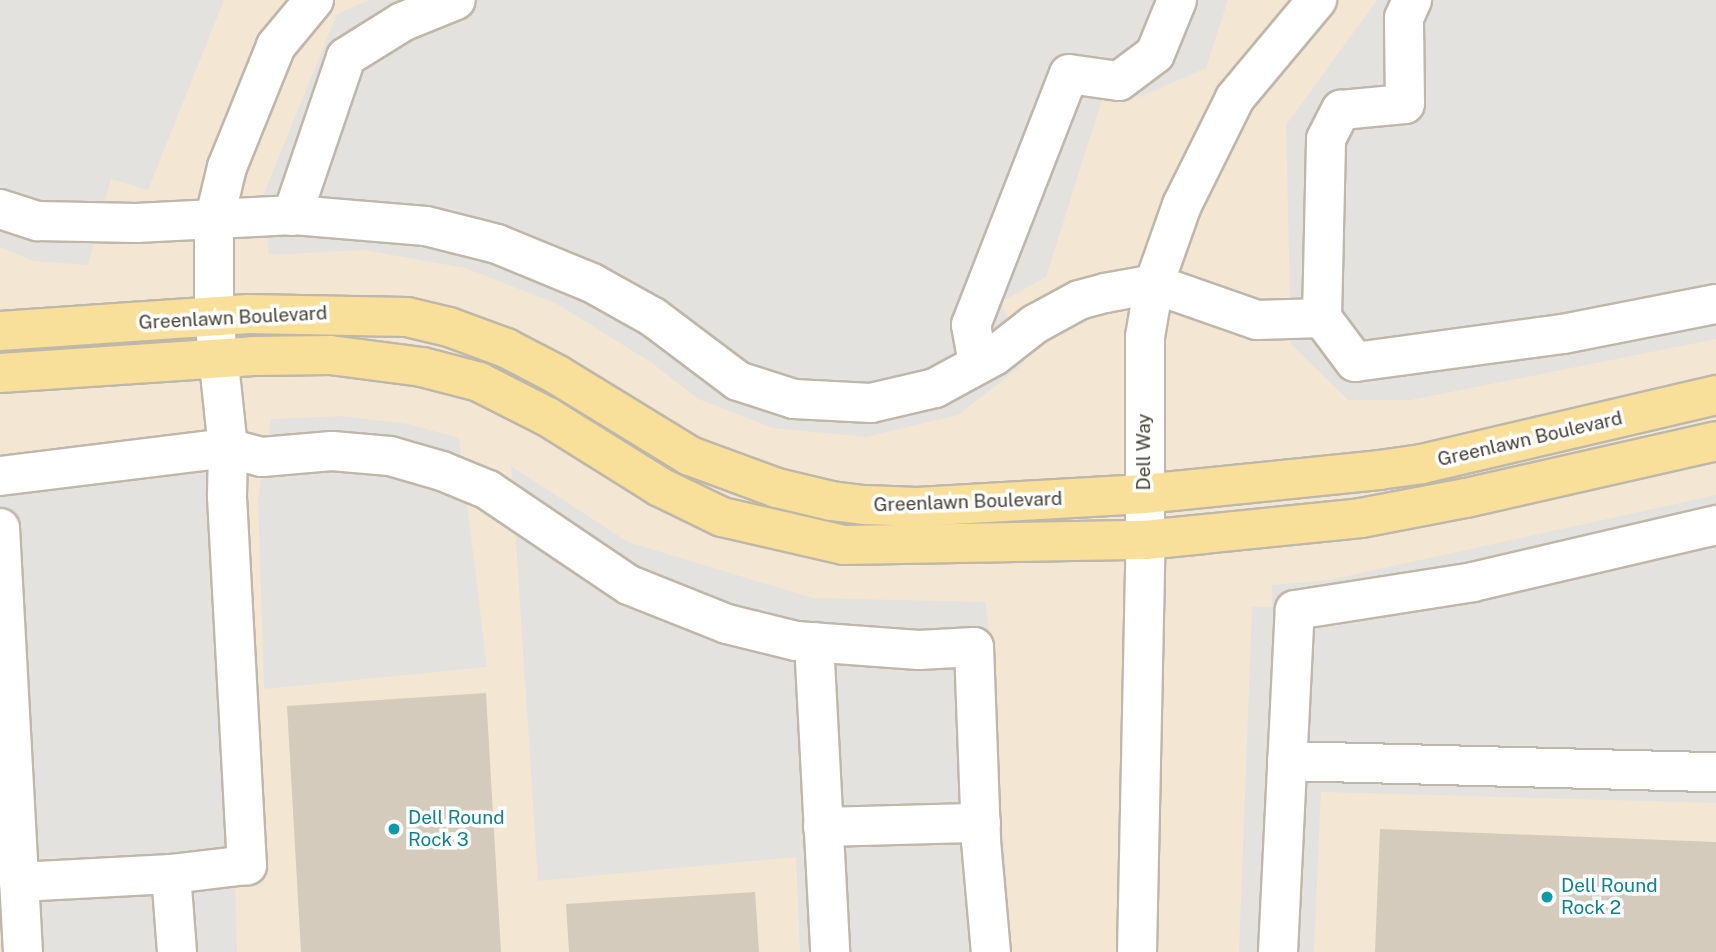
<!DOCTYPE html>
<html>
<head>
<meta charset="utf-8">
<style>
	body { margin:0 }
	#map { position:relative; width:1716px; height:952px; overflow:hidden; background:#f3efe7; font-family:"Public Sans",sans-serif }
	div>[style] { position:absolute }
	.commercial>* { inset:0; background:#f3e7d3 }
	.parking>* { inset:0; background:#e4e2df }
	.building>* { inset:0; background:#d4cbbd }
	.roads { filter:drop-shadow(2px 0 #beb7aa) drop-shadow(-2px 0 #beb7aa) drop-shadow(0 2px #beb7aa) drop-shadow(0 -2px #beb7aa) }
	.minor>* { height:38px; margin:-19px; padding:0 19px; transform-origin:19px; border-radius:19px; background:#fff }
	.major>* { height:38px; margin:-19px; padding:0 19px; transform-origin:19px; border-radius:19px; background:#f9e09a }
	.dots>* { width:19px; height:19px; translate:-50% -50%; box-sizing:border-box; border:4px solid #fff; border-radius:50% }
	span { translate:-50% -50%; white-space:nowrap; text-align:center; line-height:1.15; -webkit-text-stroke:7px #fff; paint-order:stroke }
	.street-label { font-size:19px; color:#454036 }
	.culture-label { font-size:19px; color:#0d838f }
	.left { translate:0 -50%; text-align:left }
</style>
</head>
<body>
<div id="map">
	<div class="commercial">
		<i style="clip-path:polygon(0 0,1716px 0,1716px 952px,0 952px)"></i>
	</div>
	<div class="parking">
		<i style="clip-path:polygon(0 0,224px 0,148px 190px,111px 179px,88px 265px,33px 261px,0 247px)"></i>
		<i style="clip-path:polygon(369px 0,1228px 0,1206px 68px,1140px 97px,1106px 87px,1046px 277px,1001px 302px,1025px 363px,958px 415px,866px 437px,773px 428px,698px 399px,652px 363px,557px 304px,465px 268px,364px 250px,269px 255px,264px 193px,337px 14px)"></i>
		<i style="clip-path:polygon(1377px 0,1716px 0,1716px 339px,1411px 400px,1348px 400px,1291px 344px,1286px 125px)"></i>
		<i style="clip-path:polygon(342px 416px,408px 424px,459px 438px,487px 667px,264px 689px,258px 499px,271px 419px)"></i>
		<i style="clip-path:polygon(222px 442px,237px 952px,13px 952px,0 671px,0 469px)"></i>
		<i style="clip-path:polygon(511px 466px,628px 542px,813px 598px,986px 602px,1012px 952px,800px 952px,796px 857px,538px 881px)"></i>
		<i style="clip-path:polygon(1716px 495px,1716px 803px,1321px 792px,1314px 952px,1239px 952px,1252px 607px,1272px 607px,1272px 585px,1329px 580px)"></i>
	</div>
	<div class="building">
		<i style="clip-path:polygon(486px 693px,501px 952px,301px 952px,287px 706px)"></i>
		<i style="clip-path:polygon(1380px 829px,1716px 842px,1716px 952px,1375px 952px)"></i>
		<i style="clip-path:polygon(755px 892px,759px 952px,569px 952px,566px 904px)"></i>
	</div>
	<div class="roads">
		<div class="minor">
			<i style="left:314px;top:0;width:60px;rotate:129.6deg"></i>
			<i style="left:276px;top:46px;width:131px;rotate:112deg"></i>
			<i style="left:227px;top:167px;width:56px;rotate:103.5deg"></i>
			<i style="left:214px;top:221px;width:96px;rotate:90deg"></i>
			<i style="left:214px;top:317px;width:132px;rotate:83.9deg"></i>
			<i style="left:228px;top:448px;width:35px;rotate:15deg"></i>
			<i style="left:262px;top:457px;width:70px;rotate:-4.9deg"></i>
			<i style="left:332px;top:451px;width:58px;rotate:4.9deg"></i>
			<i style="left:390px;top:456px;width:54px;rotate:16.1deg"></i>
			<i style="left:442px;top:471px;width:50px;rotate:22.4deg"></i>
			<i style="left:488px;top:490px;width:170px;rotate:34deg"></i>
			<i style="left:629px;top:585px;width:105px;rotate:21.7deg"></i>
			<i style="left:727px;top:624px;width:71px;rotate:13.8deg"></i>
			<i style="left:796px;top:641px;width:123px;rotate:4.2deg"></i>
			<i style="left:919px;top:650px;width:55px;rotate:-3.1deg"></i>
			<i style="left:974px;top:647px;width:194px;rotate:87.9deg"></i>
			<i style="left:981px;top:841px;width:111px;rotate:84.9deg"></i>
			<i style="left:0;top:209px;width:40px;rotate:18deg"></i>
			<i style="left:38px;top:221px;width:98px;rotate:1.2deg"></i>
			<i style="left:136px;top:223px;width:158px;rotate:-2.9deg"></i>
			<i style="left:294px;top:215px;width:132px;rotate:4.8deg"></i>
			<i style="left:426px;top:226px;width:73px;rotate:14.2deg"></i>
			<i style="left:497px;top:244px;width:103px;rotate:22.3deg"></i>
			<i style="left:592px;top:283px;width:70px;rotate:29.1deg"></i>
			<i style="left:653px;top:317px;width:106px;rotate:37deg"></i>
			<i style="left:738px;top:381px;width:59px;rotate:17.8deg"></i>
			<i style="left:794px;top:399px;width:77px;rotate:3deg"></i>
			<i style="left:871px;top:403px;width:66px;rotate:-13.2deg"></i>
			<i style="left:935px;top:388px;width:67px;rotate:-28.5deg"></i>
			<i style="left:994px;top:356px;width:52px;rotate:-38deg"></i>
			<i style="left:1035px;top:324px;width:50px;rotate:-28.6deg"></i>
			<i style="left:1079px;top:300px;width:27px;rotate:-15deg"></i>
			<i style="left:1105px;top:293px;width:50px;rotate:-10.4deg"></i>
			<i style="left:1154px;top:284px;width:109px;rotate:19.3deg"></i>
			<i style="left:1257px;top:320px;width:65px;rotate:-1.8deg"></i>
			<i style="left:1322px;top:318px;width:179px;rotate:-88.7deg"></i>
			<i style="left:1326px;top:139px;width:33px;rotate:-63deg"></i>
			<i style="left:1341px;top:110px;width:64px;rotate:-5.4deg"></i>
			<i style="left:1405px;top:104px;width:86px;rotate:-90.7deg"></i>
			<i style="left:1404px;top:18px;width:20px;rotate:-66deg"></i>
			<i style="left:292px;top:216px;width:168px;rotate:-71.2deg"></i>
			<i style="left:346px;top:57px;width:66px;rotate:-32deg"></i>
			<i style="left:402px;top:22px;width:58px;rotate:-22.2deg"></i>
			<i style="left:1322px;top:318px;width:55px;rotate:53.1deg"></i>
			<i style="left:1355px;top:362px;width:210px;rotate:-7.7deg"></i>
			<i style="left:1563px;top:334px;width:156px;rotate:-11.1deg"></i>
			<i style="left:978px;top:364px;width:40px;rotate:-100deg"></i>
			<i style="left:971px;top:325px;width:269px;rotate:-68.7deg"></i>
			<i style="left:1069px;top:74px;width:50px;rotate:8deg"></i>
			<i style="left:1119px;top:81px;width:45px;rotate:-36.9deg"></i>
			<i style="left:1155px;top:54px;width:58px;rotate:-67.8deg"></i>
			<i style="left:0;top:476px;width:230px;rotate:-7deg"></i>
			<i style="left:228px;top:448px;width:49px;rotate:91.2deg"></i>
			<i style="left:227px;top:497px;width:369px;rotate:86.9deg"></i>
			<i style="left:247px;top:865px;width:77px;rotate:173.2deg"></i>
			<i style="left:171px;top:874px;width:78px;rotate:85.6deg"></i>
			<i style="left:0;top:528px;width:425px;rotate:86.9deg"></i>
			<i style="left:814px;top:642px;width:310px;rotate:87deg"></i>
			<i style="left:1287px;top:761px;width:429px;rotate:1.5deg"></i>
			<i style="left:823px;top:827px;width:158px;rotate:-1.5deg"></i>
			<i style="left:19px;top:882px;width:152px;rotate:-3deg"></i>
			<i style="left:1137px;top:952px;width:395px;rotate:-88.8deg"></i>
			<i style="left:1145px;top:557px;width:220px;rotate:-90deg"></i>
			<i style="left:1145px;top:337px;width:54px;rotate:-80.4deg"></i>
			<i style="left:1154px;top:284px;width:84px;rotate:-70.5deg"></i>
			<i style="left:1182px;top:205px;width:119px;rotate:-63.6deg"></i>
			<i style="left:1235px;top:98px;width:128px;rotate:-50.1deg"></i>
			<i style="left:1278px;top:952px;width:342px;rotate:-87.2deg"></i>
			<i style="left:1295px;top:610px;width:180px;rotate:-8.9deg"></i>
			<i style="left:1473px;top:582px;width:250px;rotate:-13.2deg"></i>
		</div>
		<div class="major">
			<i style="left:0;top:331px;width:249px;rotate:-3.9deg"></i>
			<i style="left:248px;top:314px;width:159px;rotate:1.1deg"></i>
			<i style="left:407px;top:317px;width:43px;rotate:13.4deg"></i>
			<i style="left:449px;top:327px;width:61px;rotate:20.2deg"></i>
			<i style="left:506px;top:348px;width:56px;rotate:27.5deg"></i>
			<i style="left:556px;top:374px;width:157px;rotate:31.5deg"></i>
			<i style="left:690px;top:456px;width:93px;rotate:20.2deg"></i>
			<i style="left:777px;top:488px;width:56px;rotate:13.5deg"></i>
			<i style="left:831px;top:501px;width:35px;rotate:7deg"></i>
			<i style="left:866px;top:505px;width:51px;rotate:2.2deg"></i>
			<i style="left:917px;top:507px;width:227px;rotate:-3.3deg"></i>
			<i style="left:1144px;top:494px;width:236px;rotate:-5.8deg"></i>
			<i style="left:1379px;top:470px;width:43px;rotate:-7.9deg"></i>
			<i style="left:1422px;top:464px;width:302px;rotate:-13.2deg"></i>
			<i style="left:0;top:373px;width:254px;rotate:-3.8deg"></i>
			<i style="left:253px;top:356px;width:77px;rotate:-0.7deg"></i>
			<i style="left:330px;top:355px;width:93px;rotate:7.4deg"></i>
			<i style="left:422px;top:367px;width:59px;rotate:14.7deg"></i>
			<i style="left:479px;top:382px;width:77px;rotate:26.9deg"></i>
			<i style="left:548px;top:417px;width:132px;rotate:32deg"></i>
			<i style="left:660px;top:487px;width:69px;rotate:25.8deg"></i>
			<i style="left:722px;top:517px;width:125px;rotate:12.9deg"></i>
			<i style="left:844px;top:545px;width:301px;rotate:-1deg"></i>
			<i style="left:1145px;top:540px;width:217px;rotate:-5.8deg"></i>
			<i style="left:1361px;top:518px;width:107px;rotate:-10.8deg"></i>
			<i style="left:1466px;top:498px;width:256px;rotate:-12.8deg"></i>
		</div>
	</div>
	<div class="dots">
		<i style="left:394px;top:829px;background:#0f9aa8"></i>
		<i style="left:1547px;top:897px;background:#0f9aa8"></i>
	</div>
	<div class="street-label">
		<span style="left:233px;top:318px;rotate:-3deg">Greenlawn Boulevard</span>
		<span style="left:1530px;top:439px;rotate:-13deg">Greenlawn Boulevard</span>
		<span style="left:1144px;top:452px;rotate:-90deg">Dell Way</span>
		<span style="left:968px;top:502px;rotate:-2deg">Greenlawn Boulevard</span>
	</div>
	<div class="culture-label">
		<span class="left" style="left:408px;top:829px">Dell Round<br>Rock 3</span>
		<span class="left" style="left:1561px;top:897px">Dell Round<br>Rock 2</span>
	</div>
</div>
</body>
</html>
